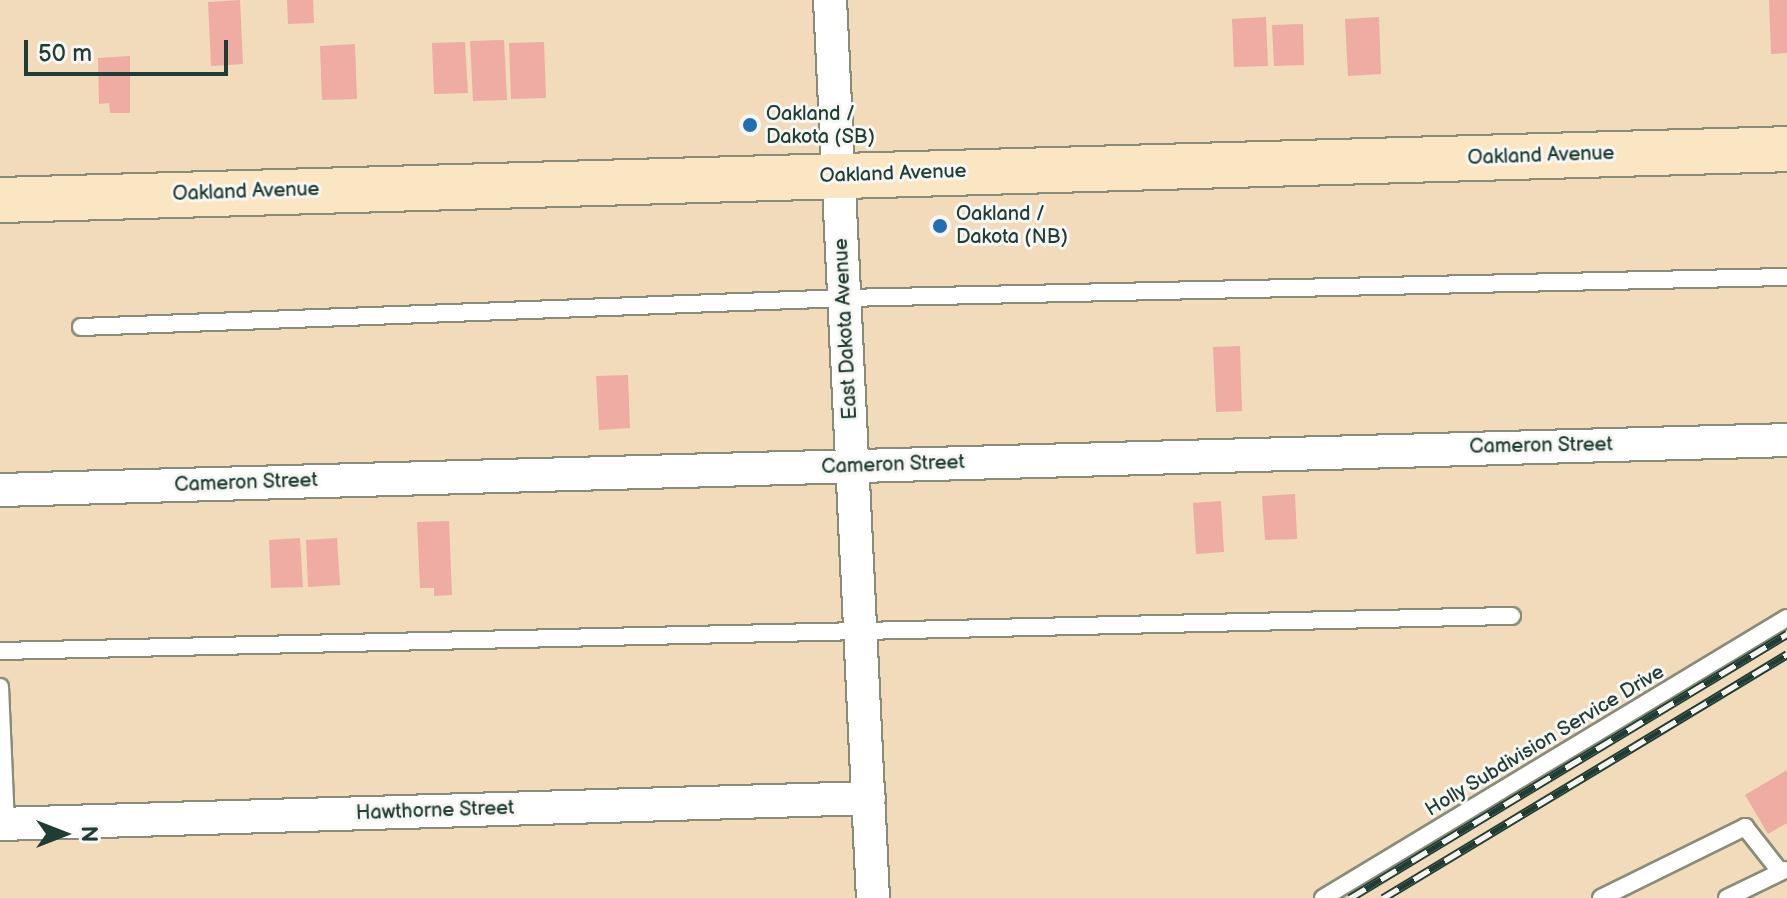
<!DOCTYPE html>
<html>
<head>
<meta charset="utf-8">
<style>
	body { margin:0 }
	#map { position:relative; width:1787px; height:898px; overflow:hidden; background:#f1dbbb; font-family:"Balsamiq Sans",sans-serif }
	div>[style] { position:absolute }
	.building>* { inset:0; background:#eeaca3 }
	.roads { filter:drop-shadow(2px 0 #888c78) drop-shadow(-2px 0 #888c78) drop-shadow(0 2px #888c78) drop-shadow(0 -2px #888c78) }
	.lane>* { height:16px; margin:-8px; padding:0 8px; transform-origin:8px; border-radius:8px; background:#fff }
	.street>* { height:32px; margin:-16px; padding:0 16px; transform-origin:16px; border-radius:16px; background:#fff }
	.secondary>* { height:44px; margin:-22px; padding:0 22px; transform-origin:22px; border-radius:22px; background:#fbe6c4 }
	.rail>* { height:9px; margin-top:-4.5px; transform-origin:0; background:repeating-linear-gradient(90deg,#f6f6f2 0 18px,#1f3d34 0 36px); box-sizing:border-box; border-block:2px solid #1f3d34 }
	.dots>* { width:22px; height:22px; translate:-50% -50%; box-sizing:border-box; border:4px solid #f6f6f2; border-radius:50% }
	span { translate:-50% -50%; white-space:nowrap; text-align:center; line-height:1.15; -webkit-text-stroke:6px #f6f6f2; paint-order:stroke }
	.poi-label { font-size:20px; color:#1f3d34 }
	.left { translate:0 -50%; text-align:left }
	.street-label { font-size:20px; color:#1f3d34 }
	.north { position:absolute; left:24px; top:794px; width:80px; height:80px; -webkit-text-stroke:6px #f6f6f2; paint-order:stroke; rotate:90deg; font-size:22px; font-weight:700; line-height:32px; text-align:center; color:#1f3d34 }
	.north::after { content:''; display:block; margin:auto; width:28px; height:36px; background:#1f3d34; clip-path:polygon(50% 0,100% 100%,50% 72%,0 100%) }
	.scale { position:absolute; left:24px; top:40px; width:204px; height:36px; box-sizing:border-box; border:4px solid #1f3d34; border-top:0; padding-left:10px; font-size:24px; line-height:28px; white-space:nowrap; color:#1f3d34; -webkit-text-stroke:6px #f6f6f2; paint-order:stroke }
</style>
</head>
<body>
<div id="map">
	<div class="building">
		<i style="clip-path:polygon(240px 0,243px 64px,211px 66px,208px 2px)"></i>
		<i style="clip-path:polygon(287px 0,313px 0,314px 23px,288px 24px)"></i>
		<i style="clip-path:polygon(1769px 0,1787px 0,1787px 53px,1771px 54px)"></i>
		<i style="clip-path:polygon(1266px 17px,1268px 66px,1234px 67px,1232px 19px)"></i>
		<i style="clip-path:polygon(1379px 17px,1381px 74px,1348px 76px,1345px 19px)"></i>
		<i style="clip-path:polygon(1303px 24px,1304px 65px,1274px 66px,1272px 25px)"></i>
		<i style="clip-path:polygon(504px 40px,507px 100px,473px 101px,470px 41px)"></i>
		<i style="clip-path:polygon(465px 42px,468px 93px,434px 94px,432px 43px)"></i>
		<i style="clip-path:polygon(544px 42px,546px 98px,511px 99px,509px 43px)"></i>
		<i style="clip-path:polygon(355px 44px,357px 99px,322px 100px,320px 46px)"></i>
		<i style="clip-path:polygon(130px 56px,130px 113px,110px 113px,109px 103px,99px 104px,98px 58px)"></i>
		<i style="clip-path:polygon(1240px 346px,1242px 411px,1216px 412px,1213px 347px)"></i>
		<i style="clip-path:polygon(628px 375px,630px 428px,599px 430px,596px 376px)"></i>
		<i style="clip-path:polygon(1295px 494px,1297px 539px,1265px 540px,1262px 496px)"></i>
		<i style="clip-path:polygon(1221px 501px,1224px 552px,1196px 554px,1193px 503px)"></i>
		<i style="clip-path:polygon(449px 521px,452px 595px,434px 596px,434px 588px,420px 588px,417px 522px)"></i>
		<i style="clip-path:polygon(300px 538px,303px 587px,271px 588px,269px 540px)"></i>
		<i style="clip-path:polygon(337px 538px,340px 585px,308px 587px,306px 540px)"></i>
		<i style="clip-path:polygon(1787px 770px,1787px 823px,1768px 834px,1745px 795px)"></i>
	</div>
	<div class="roads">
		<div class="lane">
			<i style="left:81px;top:327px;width:765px;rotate:-2.17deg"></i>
			<i style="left:845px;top:298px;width:942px;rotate:-1.28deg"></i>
			<i style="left:0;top:651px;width:1512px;rotate:-1.33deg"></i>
			<i style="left:0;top:687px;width:136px;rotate:87.5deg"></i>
			<i style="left:1323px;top:898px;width:542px;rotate:-31.11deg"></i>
			<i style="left:1601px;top:898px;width:161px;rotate:-26.2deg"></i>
			<i style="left:1745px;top:827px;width:53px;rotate:51.8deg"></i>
			<i style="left:1727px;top:898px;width:64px;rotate:-25.8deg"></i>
		</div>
		<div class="street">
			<i style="left:830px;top:0;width:899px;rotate:87.26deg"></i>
			<i style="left:0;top:490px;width:1788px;rotate:-1.6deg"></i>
			<i style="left:0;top:824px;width:869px;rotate:-1.71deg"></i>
		</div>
		<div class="secondary">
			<i style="left:0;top:200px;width:1788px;rotate:-1.63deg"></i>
		</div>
	</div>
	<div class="rail">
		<i style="left:1350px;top:898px;width:511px;rotate:-31.14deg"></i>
		<i style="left:1383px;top:898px;width:472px;rotate:-31.1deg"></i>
	</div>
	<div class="dots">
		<i style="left:750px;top:125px;background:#1f6fb2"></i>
		<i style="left:940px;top:226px;background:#1f6fb2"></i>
	</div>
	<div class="poi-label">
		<span class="left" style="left:766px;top:126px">Oakland /<br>Dakota (SB)</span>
		<span class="left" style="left:956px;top:226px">Oakland /<br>Dakota (NB)</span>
	</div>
	<div class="street-label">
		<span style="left:1541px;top:156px;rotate:-2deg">Oakland Avenue</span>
		<span style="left:893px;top:174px;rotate:-2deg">Oakland Avenue</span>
		<span style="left:246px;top:192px;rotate:-2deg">Oakland Avenue</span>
		<span style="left:846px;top:329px;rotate:-93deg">East Dakota Avenue</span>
		<span style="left:1541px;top:446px;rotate:-1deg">Cameron Street</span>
		<span style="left:893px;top:465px;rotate:-2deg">Cameron Street</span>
		<span style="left:246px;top:483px;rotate:-2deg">Cameron Street</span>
		<span style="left:1545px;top:741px;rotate:-31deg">Holly Subdivision Service Drive</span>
		<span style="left:435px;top:811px;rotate:-2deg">Hawthorne Street</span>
	</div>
	<div class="north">N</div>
	<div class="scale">50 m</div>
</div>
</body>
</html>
